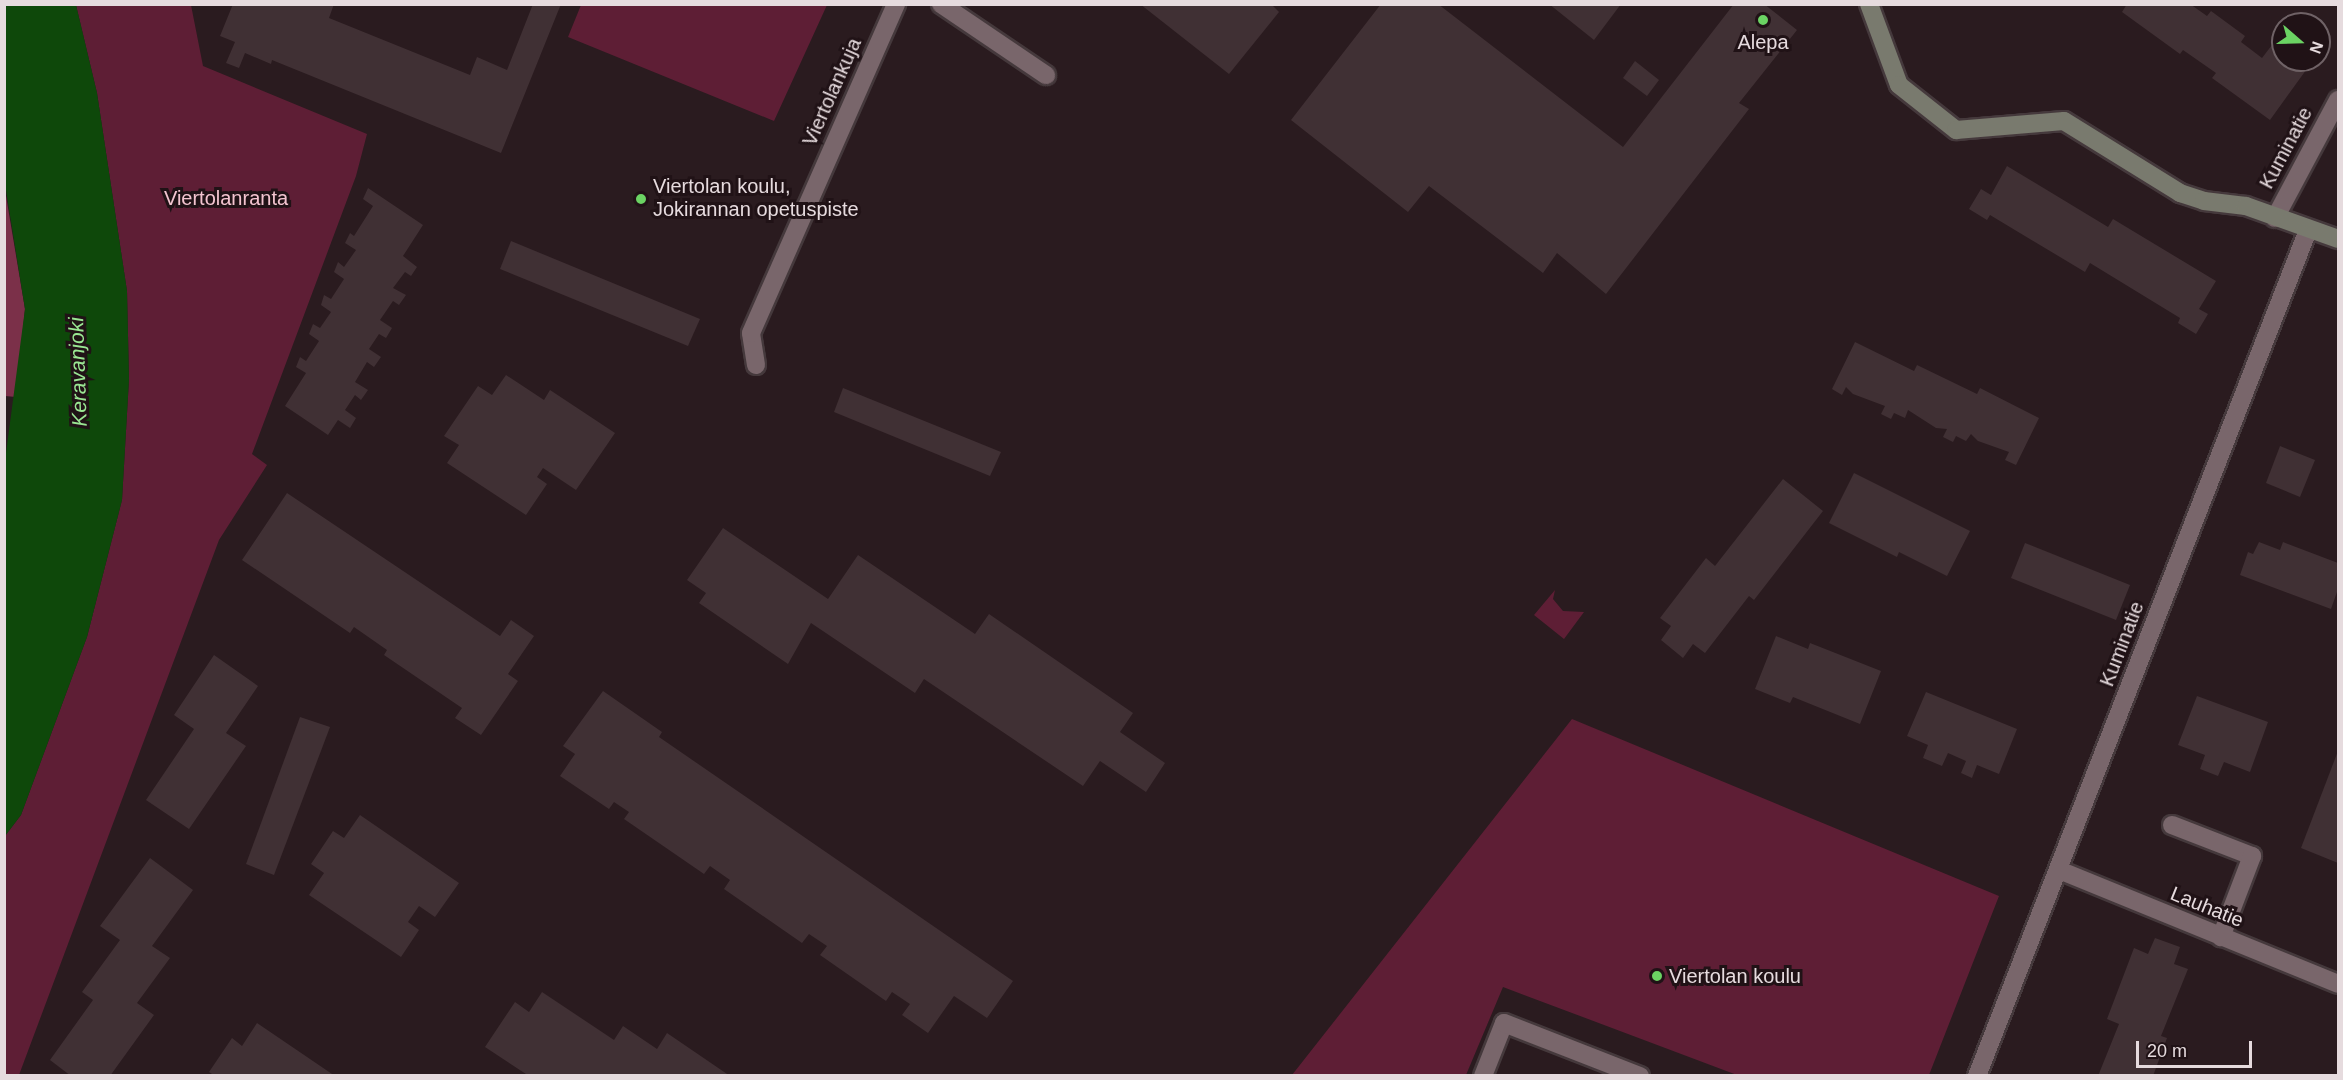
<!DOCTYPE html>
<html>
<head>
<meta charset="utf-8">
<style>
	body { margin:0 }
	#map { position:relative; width:2343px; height:1080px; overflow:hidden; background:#2a1b1f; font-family:Helvetica,sans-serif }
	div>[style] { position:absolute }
	.green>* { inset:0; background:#5e1e35 }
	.forest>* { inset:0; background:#7b3049 }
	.water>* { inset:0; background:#0e480a }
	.building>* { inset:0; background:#403034 }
	.roads { filter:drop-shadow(2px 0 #45393c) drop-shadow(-2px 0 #45393c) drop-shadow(0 2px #45393c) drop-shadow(0 -2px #45393c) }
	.lane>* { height:18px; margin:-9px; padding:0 9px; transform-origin:9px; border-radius:9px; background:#79666b }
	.street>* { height:18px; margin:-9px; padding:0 9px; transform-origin:9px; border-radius:9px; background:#79666b }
	.secondary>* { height:18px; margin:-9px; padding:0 9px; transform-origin:9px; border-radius:9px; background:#797a6e }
	.dots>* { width:16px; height:16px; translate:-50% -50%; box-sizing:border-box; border:3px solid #201216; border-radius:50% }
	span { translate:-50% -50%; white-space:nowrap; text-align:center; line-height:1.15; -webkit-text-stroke:6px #201216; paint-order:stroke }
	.poi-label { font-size:20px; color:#e6dbde }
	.left { translate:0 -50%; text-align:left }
	.street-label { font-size:20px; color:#e6dbde }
	.park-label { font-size:20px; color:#f3c4d0 }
	.water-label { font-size:21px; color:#9ae793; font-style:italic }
	.frame { position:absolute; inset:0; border:6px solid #e6dbde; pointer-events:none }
	.north { position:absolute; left:2271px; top:12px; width:60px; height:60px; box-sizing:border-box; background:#201216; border:2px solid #6f6266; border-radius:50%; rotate:110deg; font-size:16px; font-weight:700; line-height:24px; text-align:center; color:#e6dbde }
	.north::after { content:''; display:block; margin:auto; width:21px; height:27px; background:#6bd363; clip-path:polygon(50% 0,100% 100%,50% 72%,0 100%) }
	.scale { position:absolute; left:2136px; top:1041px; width:116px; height:27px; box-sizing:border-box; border:3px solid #e6dbde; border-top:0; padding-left:8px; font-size:18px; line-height:21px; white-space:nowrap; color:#e6dbde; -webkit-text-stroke:4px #201216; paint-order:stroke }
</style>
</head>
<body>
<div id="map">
	<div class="green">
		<i style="clip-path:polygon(76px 5px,191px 5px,203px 66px,367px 134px,356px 176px,252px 454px,267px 465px,219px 540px,19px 1075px,5px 1076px,5px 836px,21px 815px,87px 637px,122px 500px,129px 379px,127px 291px,97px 93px)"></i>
		<i style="clip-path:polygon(581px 5px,581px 4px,827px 5px,774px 121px,568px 37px)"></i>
		<i style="clip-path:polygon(1555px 590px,1553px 599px,1563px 611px,1584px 612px,1564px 639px,1534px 615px)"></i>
		<i style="clip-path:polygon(1572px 719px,1999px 896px,1929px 1075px,1737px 1075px,1503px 987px,1466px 1075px,1292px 1075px)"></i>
	</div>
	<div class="forest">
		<i style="clip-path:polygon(4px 184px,25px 309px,16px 397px,5px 396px)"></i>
	</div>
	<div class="water">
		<i style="clip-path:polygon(5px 4px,76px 5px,97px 93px,127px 291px,129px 379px,122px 500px,87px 637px,21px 815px,5px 836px,4px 468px,25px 309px,5px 184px)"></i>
	</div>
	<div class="building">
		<i style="clip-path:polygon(233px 4px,334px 4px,329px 18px,470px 75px,477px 57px,507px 70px,533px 4px,561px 4px,501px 153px,272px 60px,271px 64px,245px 53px,239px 68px,226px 63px,235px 42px,220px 36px)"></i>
		<i style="clip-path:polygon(1140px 4px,1271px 4px,1279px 12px,1229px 74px)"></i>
		<i style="clip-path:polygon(1381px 4px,1438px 4px,1623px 147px,1734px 4px,1764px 4px,1797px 30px,1739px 103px,1749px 109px,1606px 294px,1557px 253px,1543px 273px,1429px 186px,1408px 212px,1291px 120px)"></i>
		<i style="clip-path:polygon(1549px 4px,1621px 4px,1594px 40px)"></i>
		<i style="clip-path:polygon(2127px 4px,2190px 4px,2207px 16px,2211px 11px,2245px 36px,2241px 42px,2262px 58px,2275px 41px,2283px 47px,2283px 60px,2301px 60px,2309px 66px,2270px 120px,2212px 78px,2216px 73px,2183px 50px,2180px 54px,2122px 12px)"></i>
		<i style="clip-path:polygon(1635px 61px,1659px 80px,1647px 96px,1623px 78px)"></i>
		<i style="clip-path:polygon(2007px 166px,2108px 227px,2113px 219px,2216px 281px,2199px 309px,2208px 314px,2196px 334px,2178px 323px,2180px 318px,2090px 263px,2085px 272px,1990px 215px,1987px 220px,1969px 209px,1981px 189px,1991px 195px)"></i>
		<i style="clip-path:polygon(368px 188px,423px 225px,403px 256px,417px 267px,411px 276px,405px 272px,393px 288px,406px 295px,399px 305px,393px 301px,380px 320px,392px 328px,386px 338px,379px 334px,369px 349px,381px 357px,374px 367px,367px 362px,355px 382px,368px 390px,361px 400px,355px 395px,345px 410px,356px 418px,350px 428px,338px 420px,328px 435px,285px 406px,306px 373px,296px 367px,300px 357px,306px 361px,319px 341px,309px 334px,313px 324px,320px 328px,331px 312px,321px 305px,324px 295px,331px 299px,344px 279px,334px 272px,338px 262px,344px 267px,356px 250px,345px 243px,350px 233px,354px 236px,373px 206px,363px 199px)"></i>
		<i style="clip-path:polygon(511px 241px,700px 319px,688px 346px,500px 269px)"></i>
		<i style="clip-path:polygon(1855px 342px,1914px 371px,1917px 365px,1977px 394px,1980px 388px,2039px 418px,2016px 465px,2005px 460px,2009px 452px,1978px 441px,1971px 434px,1966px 441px,1956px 436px,1953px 442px,1943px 437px,1947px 429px,1936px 428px,1908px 410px,1905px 418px,1894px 413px,1891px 419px,1881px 414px,1885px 406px,1853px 394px,1846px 387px,1842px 395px,1832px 389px)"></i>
		<i style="clip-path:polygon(506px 375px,544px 400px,550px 390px,615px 433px,576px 490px,543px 468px,537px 477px,547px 484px,526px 515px,447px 463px,459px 445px,444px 436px,478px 386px,492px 395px)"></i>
		<i style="clip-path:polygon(843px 388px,1001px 452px,990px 476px,834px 412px)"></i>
		<i style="clip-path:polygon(2280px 446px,2315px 460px,2300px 497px,2266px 483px)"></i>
		<i style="clip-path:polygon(1854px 473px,1970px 531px,1947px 576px,1899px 552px,1897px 557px,1829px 523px)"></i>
		<i style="clip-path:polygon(1783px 479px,1823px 511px,1754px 600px,1749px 596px,1705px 653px,1693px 644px,1683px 658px,1661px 640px,1671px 626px,1660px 618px,1706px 558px,1715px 566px)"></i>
		<i style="clip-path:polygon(287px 493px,500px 636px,511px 620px,534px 636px,508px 674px,518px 681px,481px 735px,455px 718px,462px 708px,384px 655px,387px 650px,354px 627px,350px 633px,242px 560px)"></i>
		<i style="clip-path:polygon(723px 528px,828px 599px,858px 555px,975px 634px,989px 614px,1133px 713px,1120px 732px,1165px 763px,1146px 792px,1100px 761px,1083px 786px,924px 679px,915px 693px,811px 623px,788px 664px,699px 603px,706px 593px,687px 580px)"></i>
		<i style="clip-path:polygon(2259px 542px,2280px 550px,2283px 542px,2338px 563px,2338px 589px,2331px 609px,2240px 575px,2248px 552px,2253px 554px)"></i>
		<i style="clip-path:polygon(2025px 543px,2130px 585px,2116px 620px,2011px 578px)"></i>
		<i style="clip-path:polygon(1776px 636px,1808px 649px,1810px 643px,1881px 671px,1860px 724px,1793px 697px,1790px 703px,1755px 689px)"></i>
		<i style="clip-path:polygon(214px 655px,258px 686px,226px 733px,246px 746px,189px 829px,146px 800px,194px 729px,174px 715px)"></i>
		<i style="clip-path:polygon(603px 691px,662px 732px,659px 737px,1013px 981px,987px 1018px,954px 996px,928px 1033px,902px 1015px,910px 1004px,892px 992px,886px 1001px,820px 955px,827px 946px,809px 934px,802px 943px,724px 889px,730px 880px,710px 866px,704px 874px,624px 819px,629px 812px,614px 802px,609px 809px,560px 776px,575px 754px,563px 746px)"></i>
		<i style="clip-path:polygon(1926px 692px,2017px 729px,1999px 774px,1977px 765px,1972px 778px,1961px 773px,1966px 761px,1948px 753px,1942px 766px,1923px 758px,1928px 745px,1907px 736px)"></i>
		<i style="clip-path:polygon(2197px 696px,2268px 722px,2250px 772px,2224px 762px,2218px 776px,2200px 769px,2205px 755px,2178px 745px)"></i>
		<i style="clip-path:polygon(300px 717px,330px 727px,274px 875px,246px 864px)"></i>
		<i style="clip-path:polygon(2338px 751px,2338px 863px,2301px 848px)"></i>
		<i style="clip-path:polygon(360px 815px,459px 883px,435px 917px,419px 906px,408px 922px,419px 930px,401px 957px,309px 895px,324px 873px,311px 864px,333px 831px,344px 838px)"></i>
		<i style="clip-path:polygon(150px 858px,193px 890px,152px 946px,170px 958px,137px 1003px,154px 1015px,110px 1076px,71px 1076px,50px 1060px,93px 1000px,82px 992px,120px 940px,100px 926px)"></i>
		<i style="clip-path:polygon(2155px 938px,2180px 947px,2174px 964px,2188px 969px,2161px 1036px,2167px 1038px,2153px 1076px,2098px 1076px,2119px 1024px,2107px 1019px,2134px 948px,2148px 954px)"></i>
		<i style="clip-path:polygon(542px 992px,614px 1040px,623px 1026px,657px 1049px,667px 1033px,730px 1076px,529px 1076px,485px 1047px,515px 1002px,529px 1012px)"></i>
		<i style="clip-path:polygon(257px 1023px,335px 1076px,215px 1076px,209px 1072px,232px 1038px,242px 1046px)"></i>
	</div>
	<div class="roads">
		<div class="lane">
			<i style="left:941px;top:4px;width:127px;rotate:34.1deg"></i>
			<i style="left:2172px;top:825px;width:86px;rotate:21.2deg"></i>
			<i style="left:2252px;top:856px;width:87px;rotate:110.9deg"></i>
			<i style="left:1483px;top:1076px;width:57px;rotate:-68.4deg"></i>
			<i style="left:1504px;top:1023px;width:146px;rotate:21.3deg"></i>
		</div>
		<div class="street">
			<i style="left:2275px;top:218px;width:134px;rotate:-61.9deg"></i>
			<i style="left:756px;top:365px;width:32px;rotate:-99deg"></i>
			<i style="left:751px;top:333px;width:360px;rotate:-66.2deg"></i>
			<i style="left:2059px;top:870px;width:301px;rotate:22.2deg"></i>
			<i style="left:1977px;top:1076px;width:908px;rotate:-68.63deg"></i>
		</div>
		<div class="secondary">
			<i style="left:1869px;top:4px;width:86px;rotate:69.7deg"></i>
			<i style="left:1899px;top:85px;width:73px;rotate:38.3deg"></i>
			<i style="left:1956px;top:130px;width:108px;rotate:-4.8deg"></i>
			<i style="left:2064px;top:121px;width:137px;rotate:31.8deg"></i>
			<i style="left:2180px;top:193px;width:25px;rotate:18deg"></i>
			<i style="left:2204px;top:201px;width:42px;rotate:6.8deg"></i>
			<i style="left:2246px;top:206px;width:98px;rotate:19.7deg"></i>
		</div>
	</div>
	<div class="dots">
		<i style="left:1763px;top:20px;background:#6bd363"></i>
		<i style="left:641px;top:199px;background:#6bd363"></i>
		<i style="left:1657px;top:976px;background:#6bd363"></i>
	</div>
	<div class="poi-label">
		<span style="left:1763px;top:42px">Alepa</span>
		<span class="left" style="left:653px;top:198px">Viertolan koulu,<br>Jokirannan opetuspiste</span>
		<span class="left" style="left:1669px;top:976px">Viertolan koulu</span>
	</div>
	<div class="street-label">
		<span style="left:832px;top:92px;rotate:-66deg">Viertolankuja</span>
		<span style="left:2286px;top:148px;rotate:-62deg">Kuminatie</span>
		<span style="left:2122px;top:644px;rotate:-69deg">Kuminatie</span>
		<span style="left:2207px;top:907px;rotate:22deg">Lauhatie</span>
	</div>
	<div class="park-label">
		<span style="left:226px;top:198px">Viertolanranta</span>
	</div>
	<div class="water-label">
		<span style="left:78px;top:372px;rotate:-92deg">Keravanjoki</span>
	</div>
	<div class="frame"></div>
	<div class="north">N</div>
	<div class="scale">20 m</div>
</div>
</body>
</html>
